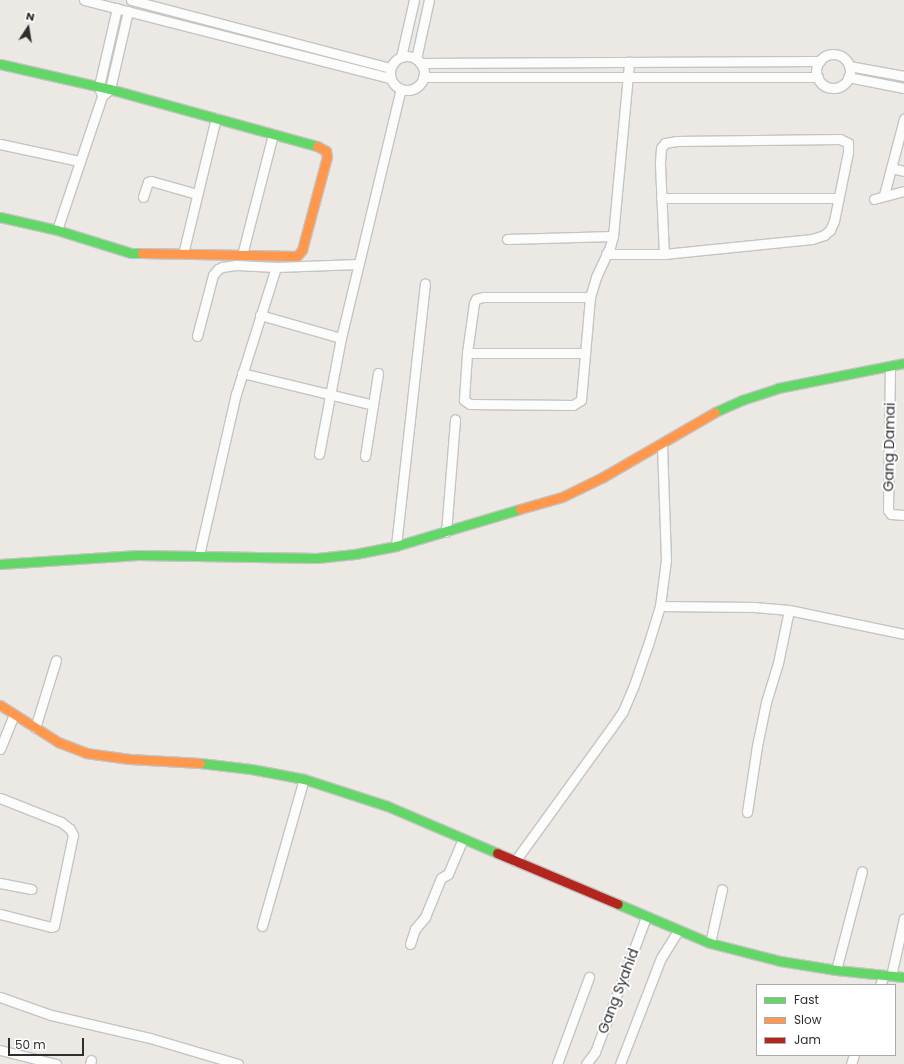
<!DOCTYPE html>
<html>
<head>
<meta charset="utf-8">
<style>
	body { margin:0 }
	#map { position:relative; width:904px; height:1064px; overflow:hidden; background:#ece8e4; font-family:Poppins,sans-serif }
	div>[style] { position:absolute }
	.roads { filter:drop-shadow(1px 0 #c5c4c5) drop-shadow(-1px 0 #c5c4c5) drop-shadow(0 1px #c5c4c5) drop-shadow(0 -1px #c5c4c5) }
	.street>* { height:9px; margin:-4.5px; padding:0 4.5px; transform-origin:4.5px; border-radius:4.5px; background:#fcfcfb }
	.street>.ring { margin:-4.5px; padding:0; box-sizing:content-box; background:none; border:9px solid #fcfcfb; border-radius:50% }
	.fast>* { height:9px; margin:-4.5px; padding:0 4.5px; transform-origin:4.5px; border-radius:4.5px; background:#63d668 }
	.slow>* { height:9px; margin:-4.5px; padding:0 4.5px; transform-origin:4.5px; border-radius:4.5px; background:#ff974d }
	.jam>* { height:9px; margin:-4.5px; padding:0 4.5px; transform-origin:4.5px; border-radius:4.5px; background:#b3261e }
	span { translate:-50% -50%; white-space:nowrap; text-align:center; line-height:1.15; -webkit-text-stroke:4px #fff; paint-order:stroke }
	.street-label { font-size:14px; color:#2e2e2e }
	.legend { position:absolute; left:756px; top:984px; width:140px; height:72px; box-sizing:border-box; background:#fff; border:1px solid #ababab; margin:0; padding:5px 7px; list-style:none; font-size:12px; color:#2e2e2e }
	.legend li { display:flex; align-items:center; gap:8px; height:20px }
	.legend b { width:20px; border:1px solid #ababab }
	.north { position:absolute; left:8px; top:8px; width:40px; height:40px; -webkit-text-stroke:3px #fff; paint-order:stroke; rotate:12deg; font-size:11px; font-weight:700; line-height:16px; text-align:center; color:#2e2e2e }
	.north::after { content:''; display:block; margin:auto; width:14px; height:18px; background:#2e2e2e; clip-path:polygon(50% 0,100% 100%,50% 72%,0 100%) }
	.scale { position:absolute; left:8px; top:1038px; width:76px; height:18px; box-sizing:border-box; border:2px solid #2e2e2e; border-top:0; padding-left:5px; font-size:12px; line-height:14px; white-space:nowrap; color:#2e2e2e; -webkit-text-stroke:3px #fff; paint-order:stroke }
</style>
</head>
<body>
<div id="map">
	<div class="roads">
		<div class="street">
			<i style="left:84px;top:0;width:316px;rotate:14.3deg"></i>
			<i style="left:131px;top:0;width:268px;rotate:14.7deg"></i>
			<i class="ring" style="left:816px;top:54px;width:25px;height:25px"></i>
			<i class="ring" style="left:390px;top:56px;width:25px;height:25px"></i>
			<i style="left:401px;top:57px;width:58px;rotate:-77.2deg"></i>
			<i style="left:416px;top:59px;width:60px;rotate:-77.6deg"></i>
			<i style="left:420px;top:63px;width:400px;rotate:-0.3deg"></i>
			<i style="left:849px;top:66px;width:56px;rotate:10.3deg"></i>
			<i style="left:423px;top:77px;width:395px"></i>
			<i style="left:848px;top:77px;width:57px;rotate:11.1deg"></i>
			<i style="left:101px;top:93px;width:7px;rotate:-106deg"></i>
			<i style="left:99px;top:86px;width:80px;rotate:-77deg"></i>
			<i style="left:0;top:144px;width:81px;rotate:12.1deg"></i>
			<i style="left:891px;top:168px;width:13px;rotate:13deg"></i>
			<i style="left:884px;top:195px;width:79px;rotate:-75.3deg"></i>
			<i style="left:143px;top:197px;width:16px;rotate:-72deg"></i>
			<i style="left:148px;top:182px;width:3px;rotate:-18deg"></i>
			<i style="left:151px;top:181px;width:48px;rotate:15.8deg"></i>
			<i style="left:661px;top:198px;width:177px"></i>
			<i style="left:874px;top:199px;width:31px;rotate:-15deg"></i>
			<i style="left:57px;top:230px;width:141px;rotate:-71.4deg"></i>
			<i style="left:102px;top:96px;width:11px;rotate:-41deg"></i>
			<i style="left:110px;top:89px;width:80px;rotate:-77deg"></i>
			<i style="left:507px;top:239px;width:106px;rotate:-1.6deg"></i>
			<i style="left:183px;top:254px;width:140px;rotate:-76.4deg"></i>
			<i style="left:606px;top:254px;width:58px"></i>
			<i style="left:664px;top:254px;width:149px;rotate:-5.8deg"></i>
			<i style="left:812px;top:239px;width:13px;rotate:-18deg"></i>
			<i style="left:824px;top:235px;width:8px;rotate:-40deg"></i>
			<i style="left:830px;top:230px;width:10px;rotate:-66deg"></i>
			<i style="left:834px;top:221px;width:70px;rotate:-78.5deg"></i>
			<i style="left:848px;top:152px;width:9px;rotate:-90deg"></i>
			<i style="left:848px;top:143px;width:9px;rotate:-153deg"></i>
			<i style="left:840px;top:139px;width:163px;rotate:179.3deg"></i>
			<i style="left:677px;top:141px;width:12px;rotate:171deg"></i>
			<i style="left:665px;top:143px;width:6px;rotate:129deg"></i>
			<i style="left:661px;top:148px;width:16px;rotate:94deg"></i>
			<i style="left:660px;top:164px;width:90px;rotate:87.5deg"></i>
			<i style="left:242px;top:255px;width:125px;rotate:-75.6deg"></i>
			<i style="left:590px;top:297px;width:107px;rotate:180deg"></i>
			<i style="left:483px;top:297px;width:7px;rotate:164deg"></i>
			<i style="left:476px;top:299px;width:4px;rotate:117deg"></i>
			<i style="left:474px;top:303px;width:50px;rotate:98deg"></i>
			<i style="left:467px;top:353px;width:47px;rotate:93.7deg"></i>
			<i style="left:464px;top:400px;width:7px;rotate:34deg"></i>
			<i style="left:470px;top:404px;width:103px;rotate:0.6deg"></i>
			<i style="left:573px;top:405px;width:9px;rotate:-32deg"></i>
			<i style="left:581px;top:400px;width:103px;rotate:-85deg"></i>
			<i style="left:590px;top:297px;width:21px;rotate:-73deg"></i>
			<i style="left:596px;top:277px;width:33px;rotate:-65deg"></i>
			<i style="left:610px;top:247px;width:11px;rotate:-75deg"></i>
			<i style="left:613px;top:236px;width:175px;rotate:-84.7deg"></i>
			<i style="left:260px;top:315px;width:84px;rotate:15.9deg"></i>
			<i style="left:197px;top:336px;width:63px;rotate:-75.3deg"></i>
			<i style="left:213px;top:275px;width:8px;rotate:-50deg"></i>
			<i style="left:218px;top:269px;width:4px;rotate:-27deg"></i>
			<i style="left:222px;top:267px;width:14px;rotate:-8deg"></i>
			<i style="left:236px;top:265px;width:40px;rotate:2.9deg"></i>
			<i style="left:276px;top:267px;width:82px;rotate:-2.1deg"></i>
			<i style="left:467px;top:353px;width:118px"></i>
			<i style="left:890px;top:366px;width:144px;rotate:90.8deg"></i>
			<i style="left:888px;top:510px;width:5px;rotate:53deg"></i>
			<i style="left:891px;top:514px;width:13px;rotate:4deg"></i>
			<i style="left:242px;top:373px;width:135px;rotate:13.7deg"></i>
			<i style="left:319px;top:454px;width:118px;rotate:-79.3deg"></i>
			<i style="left:341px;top:338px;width:256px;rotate:-76.5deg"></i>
			<i style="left:365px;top:456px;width:84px;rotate:-81.1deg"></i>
			<i style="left:446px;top:532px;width:113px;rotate:-85.4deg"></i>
			<i style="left:396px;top:546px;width:264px;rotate:-83.7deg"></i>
			<i style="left:199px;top:555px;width:165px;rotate:-77.1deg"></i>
			<i style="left:236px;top:394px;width:133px;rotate:-72.5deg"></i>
			<i style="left:660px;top:606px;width:94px;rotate:0.6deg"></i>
			<i style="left:754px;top:607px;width:35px;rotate:5deg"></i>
			<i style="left:789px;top:610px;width:117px;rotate:11.8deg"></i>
			<i style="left:35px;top:728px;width:71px;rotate:-72.8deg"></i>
			<i style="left:0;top:749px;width:37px;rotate:-68deg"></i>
			<i style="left:0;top:798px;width:66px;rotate:21.5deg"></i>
			<i style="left:61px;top:822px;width:11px;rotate:38deg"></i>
			<i style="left:70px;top:829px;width:7px;rotate:63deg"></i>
			<i style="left:73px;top:835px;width:93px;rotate:101.8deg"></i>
			<i style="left:54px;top:926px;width:3px;rotate:162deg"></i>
			<i style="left:51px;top:927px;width:53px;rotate:-165.7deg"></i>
			<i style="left:747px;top:812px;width:67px;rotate:-81.4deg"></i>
			<i style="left:757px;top:746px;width:45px;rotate:-78.4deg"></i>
			<i style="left:766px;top:702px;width:41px;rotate:-72.9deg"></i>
			<i style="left:778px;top:663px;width:54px;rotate:-78.3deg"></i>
			<i style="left:515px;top:861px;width:165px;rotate:-54.1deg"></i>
			<i style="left:612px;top:727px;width:19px;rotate:-55deg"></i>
			<i style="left:623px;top:711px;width:28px;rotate:-67deg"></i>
			<i style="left:634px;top:685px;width:39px;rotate:-71deg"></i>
			<i style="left:647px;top:648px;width:44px;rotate:-72.8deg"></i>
			<i style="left:660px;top:606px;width:46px;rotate:-82.6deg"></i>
			<i style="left:666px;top:560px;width:116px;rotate:-92deg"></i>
			<i style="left:0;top:883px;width:32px;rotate:11deg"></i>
			<i style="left:262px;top:926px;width:153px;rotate:-74.1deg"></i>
			<i style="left:710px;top:943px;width:55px;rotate:-77.5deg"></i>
			<i style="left:410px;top:944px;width:16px;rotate:-72deg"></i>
			<i style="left:415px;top:929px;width:16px;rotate:-50deg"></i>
			<i style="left:425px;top:917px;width:42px;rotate:-67.7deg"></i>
			<i style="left:441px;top:878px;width:8px;rotate:-30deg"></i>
			<i style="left:448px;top:874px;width:38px;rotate:-67deg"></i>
			<i style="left:836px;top:970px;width:102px;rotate:-75.3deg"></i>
			<i style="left:891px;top:976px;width:59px;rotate:-77.4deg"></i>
			<i style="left:880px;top:985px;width:11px;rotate:-68deg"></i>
			<i style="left:0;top:997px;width:54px;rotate:19.4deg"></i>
			<i style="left:51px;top:1015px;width:102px;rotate:13.1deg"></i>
			<i style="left:150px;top:1038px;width:92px;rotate:16.5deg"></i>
			<i style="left:0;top:1050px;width:58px;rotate:14deg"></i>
			<i style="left:90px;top:1064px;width:4px;rotate:-76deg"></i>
			<i style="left:557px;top:1064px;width:93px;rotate:-69.8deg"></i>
			<i style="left:586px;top:1064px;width:15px;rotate:-53deg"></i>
			<i style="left:595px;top:1052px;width:144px;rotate:-69.3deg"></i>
			<i style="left:620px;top:1064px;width:114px;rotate:-68.9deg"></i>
			<i style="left:661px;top:958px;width:32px;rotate:-58deg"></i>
			<i style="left:851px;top:1064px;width:9px;rotate:-72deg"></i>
		</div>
		<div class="fast">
			<i style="left:0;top:64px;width:113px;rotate:12.8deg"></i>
			<i style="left:110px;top:89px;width:215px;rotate:15.4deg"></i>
			<i style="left:0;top:217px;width:58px;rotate:12.8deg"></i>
			<i style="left:57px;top:230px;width:77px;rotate:17.3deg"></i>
			<i style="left:131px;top:253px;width:11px"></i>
			<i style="left:715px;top:412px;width:30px;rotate:-24deg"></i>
			<i style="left:742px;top:400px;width:38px;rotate:-18deg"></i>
			<i style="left:778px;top:388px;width:128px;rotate:-11.2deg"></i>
			<i style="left:0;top:564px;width:138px;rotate:-3.7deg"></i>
			<i style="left:138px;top:555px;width:179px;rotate:1deg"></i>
			<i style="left:317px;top:558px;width:38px;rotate:-6deg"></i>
			<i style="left:355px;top:554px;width:42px;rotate:-11deg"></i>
			<i style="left:396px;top:546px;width:129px;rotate:-16.6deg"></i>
			<i style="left:200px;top:763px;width:51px;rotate:6.7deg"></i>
			<i style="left:251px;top:769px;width:54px;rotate:10.7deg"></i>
			<i style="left:304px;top:779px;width:87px;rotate:18deg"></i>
			<i style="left:387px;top:806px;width:120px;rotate:23.1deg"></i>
			<i style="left:618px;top:904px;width:100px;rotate:23deg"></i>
			<i style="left:710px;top:943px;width:72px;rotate:14.4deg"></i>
			<i style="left:780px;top:961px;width:57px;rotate:9.1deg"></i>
			<i style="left:836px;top:970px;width:68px;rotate:5.9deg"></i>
		</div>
		<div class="slow">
			<i style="left:142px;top:253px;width:155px;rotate:1.1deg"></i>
			<i style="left:297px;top:256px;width:8px;rotate:-50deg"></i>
			<i style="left:302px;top:250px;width:96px;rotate:-75deg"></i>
			<i style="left:327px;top:157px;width:6px;rotate:-99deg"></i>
			<i style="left:326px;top:151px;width:10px;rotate:-151deg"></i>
			<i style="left:520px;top:509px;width:44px;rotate:-15.9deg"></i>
			<i style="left:562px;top:497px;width:46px;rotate:-26deg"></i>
			<i style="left:603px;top:477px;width:129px;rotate:-30.1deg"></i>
			<i style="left:0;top:705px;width:69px;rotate:32.5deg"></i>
			<i style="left:58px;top:742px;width:30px;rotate:21deg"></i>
			<i style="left:86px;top:753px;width:44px;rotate:7.8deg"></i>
			<i style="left:130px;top:759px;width:70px;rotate:3.3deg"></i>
		</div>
		<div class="jam">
			<i style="left:497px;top:853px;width:131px;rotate:22.9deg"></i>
		</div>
	</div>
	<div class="street-label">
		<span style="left:889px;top:447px;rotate:-89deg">Gang Damai</span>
		<span style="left:618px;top:991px;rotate:-69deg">Gang Syahid</span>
	</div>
	<ul class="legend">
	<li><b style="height:5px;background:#63d668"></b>Fast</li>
	<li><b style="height:5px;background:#ff974d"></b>Slow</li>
	<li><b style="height:5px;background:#b3261e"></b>Jam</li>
	</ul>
	<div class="north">N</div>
	<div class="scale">50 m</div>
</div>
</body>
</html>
